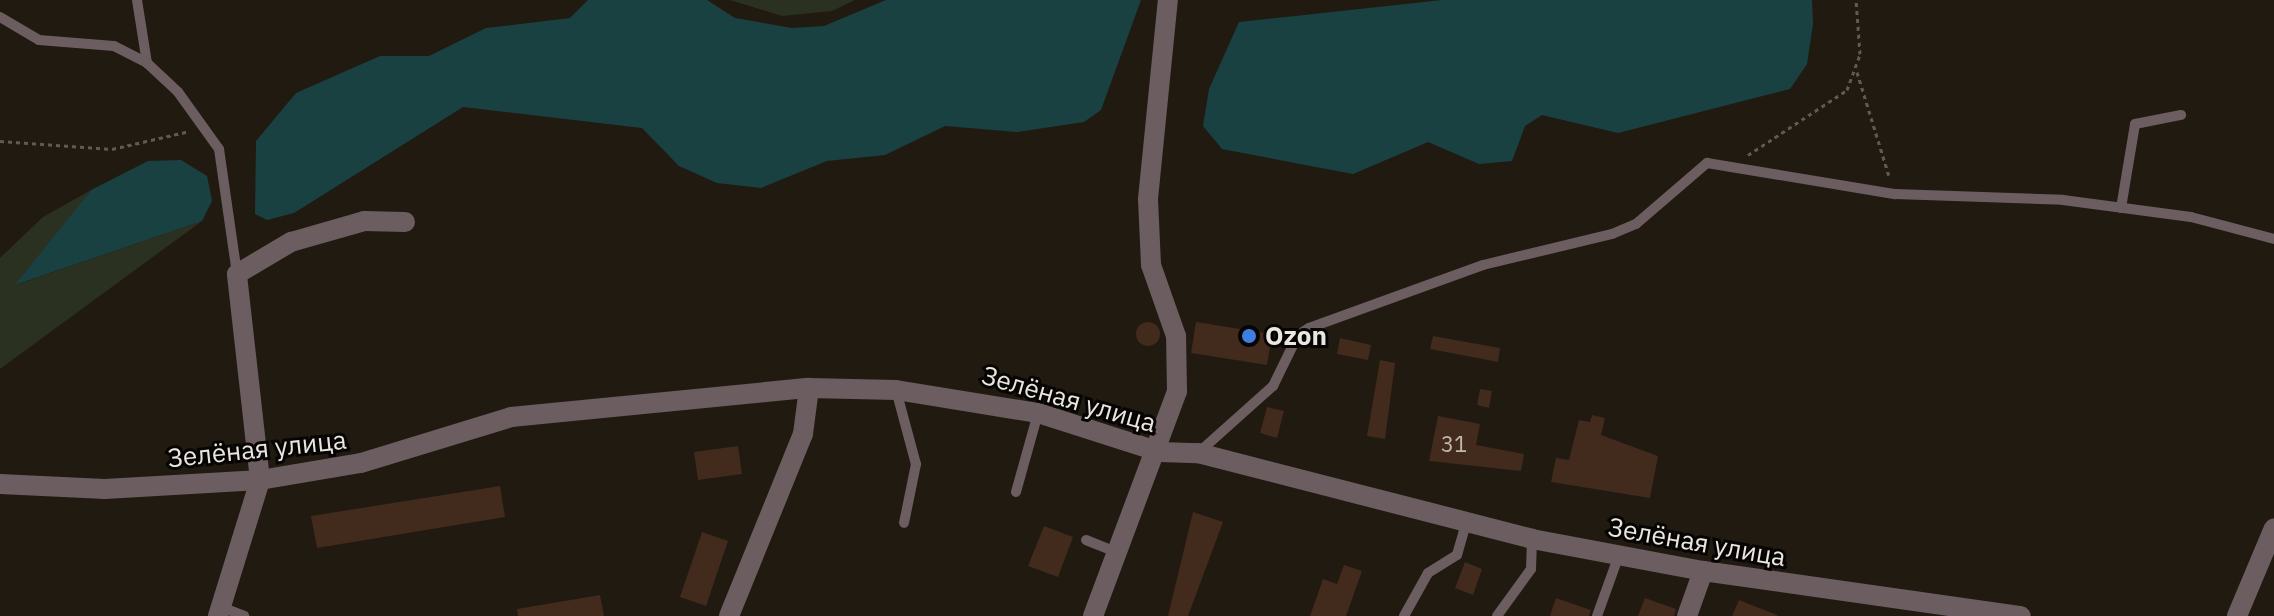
<!DOCTYPE html>
<html>
<head>
<meta charset="utf-8">
<style>
	body { margin:0 }
	#map { position:relative; width:2274px; height:616px; overflow:hidden; background:#201a11; font-family:"IBM Plex Sans",sans-serif }
	div>[style] { position:absolute }
	.green>* { inset:0; background:#2a3121 }
	.water>* { inset:0; background:#1a4142 }
	.building>* { inset:0; background:#422a1c }
	.round { border-radius:50% }
	.path>* { height:3px; margin-top:-1.5px; transform-origin:0; background:repeating-linear-gradient(90deg,#5f5a52 0 4px,transparent 0 8px) }
	.service>* { height:10px; margin:-5px; padding:0 5px; transform-origin:5px; border-radius:5px; background:#6c5d60 }
	.minor>* { height:20px; margin:-10px; padding:0 10px; transform-origin:10px; border-radius:10px; background:#6c5d60 }
	.dots>* { width:22px; height:22px; translate:-50% -50%; box-sizing:border-box; border:4px solid #070503; border-radius:50% }
	span { translate:-50% -50%; white-space:nowrap; text-align:center; line-height:1.15; -webkit-text-stroke:6px #070503; paint-order:stroke }
	.number-label { font-size:22px; color:#c0b7af }
	.number-label span { -webkit-text-stroke-width:0 }
	.poi-label { font-size:26px; color:#eae6e0; font-weight:700 }
	.left { translate:0 -50%; text-align:left }
	.street-label { font-size:26px; color:#eae6e0 }
</style>
</head>
<body>
<div id="map">
	<div class="green">
		<i style="clip-path:polygon(730px 0,855px 0,832px 11px,782px 16px)"></i>
		<i style="clip-path:polygon(91px 190px,16px 285px,202px 221px,0 369px,0 258px,43px 217px)"></i>
	</div>
	<div class="water">
		<i style="clip-path:polygon(588px 0,707px 0,735px 18px,792px 28px,824px 26px,886px 0,1141px 0,1101px 110px,1084px 122px,1017px 132px,945px 126px,885px 155px,827px 161px,761px 188px,717px 183px,679px 166px,642px 128px,463px 107px,294px 213px,267px 220px,255px 214px,256px 141px,296px 93px,380px 56px,429px 56px,486px 28px,570px 18px)"></i>
		<i style="clip-path:polygon(1442px 0,1812px 0,1813px 24px,1807px 64px,1790px 89px,1618px 133px,1542px 115px,1525px 126px,1512px 161px,1479px 164px,1428px 142px,1353px 174px,1222px 149px,1203px 126px,1209px 89px,1239px 22px)"></i>
		<i style="clip-path:polygon(181px 160px,207px 176px,212px 201px,202px 221px,15px 285px,91px 190px,148px 161px)"></i>
	</div>
	<div class="building">
		<i style="clip-path:polygon(1196px 322px,1272px 334px,1267px 365px,1191px 353px)"></i>
		<i class="round" style="left:1136px;top:322px;width:24px;height:24px"></i>
		<i style="clip-path:polygon(1433px 336px,1500px 348px,1498px 362px,1430px 349px)"></i>
		<i style="clip-path:polygon(1340px 338px,1371px 345px,1368px 360px,1337px 354px)"></i>
		<i style="clip-path:polygon(1380px 360px,1395px 363px,1385px 439px,1367px 436px)"></i>
		<i style="clip-path:polygon(1480px 389px,1492px 391px,1489px 408px,1477px 405px)"></i>
		<i style="clip-path:polygon(1267px 407px,1284px 411px,1277px 438px,1260px 433px)"></i>
		<i style="clip-path:polygon(1592px 415px,1605px 418px,1601px 435px,1658px 456px,1650px 498px,1551px 482px,1556px 458px,1569px 460px,1579px 420px,1590px 422px)"></i>
		<i style="clip-path:polygon(1438px 416px,1480px 424px,1476px 445px,1524px 454px,1521px 471px,1429px 461px)"></i>
		<i style="clip-path:polygon(738px 446px,742px 474px,698px 480px,694px 452px)"></i>
		<i style="clip-path:polygon(500px 486px,505px 517px,317px 548px,311px 516px)"></i>
		<i style="clip-path:polygon(1193px 512px,1223px 522px,1188px 616px,1168px 616px)"></i>
		<i style="clip-path:polygon(1044px 526px,1073px 537px,1058px 577px,1028px 566px)"></i>
		<i style="clip-path:polygon(702px 532px,728px 541px,706px 606px,680px 597px)"></i>
		<i style="clip-path:polygon(1465px 562px,1482px 569px,1473px 595px,1455px 588px)"></i>
		<i style="clip-path:polygon(1344px 565px,1362px 571px,1346px 616px,1310px 616px,1323px 579px,1337px 584px)"></i>
		<i style="clip-path:polygon(600px 595px,604px 616px,518px 616px,517px 609px)"></i>
		<i style="clip-path:polygon(1556px 598px,1591px 610px,1589px 616px,1550px 616px)"></i>
		<i style="clip-path:polygon(1645px 598px,1676px 609px,1674px 616px,1638px 616px)"></i>
		<i style="clip-path:polygon(1739px 600px,1777px 615px,1777px 616px,1732px 616px)"></i>
	</div>
	<div class="path">
		<i style="left:1857px;top:72px;width:112px;rotate:72.9deg"></i>
		<i style="left:0;top:141px;width:112px;rotate:4.1deg"></i>
		<i style="left:112px;top:149px;width:80px;rotate:-13deg"></i>
		<i style="left:1748px;top:155px;width:118px;rotate:-33.3deg"></i>
		<i style="left:1847px;top:90px;width:38px;rotate:-70deg"></i>
		<i style="left:1860px;top:54px;width:54px;rotate:-94.2deg"></i>
	</div>
	<div class="service">
		<i style="left:137px;top:0;width:64px;rotate:81deg"></i>
		<i style="left:0;top:17px;width:45px;rotate:30.5deg"></i>
		<i style="left:39px;top:40px;width:75px;rotate:4.6deg"></i>
		<i style="left:114px;top:46px;width:37px;rotate:27deg"></i>
		<i style="left:147px;top:63px;width:42px;rotate:43.1deg"></i>
		<i style="left:178px;top:92px;width:70px;rotate:54.3deg"></i>
		<i style="left:219px;top:149px;width:126px;rotate:81.8deg"></i>
		<i style="left:2121px;top:208px;width:85px;rotate:-80.5deg"></i>
		<i style="left:2135px;top:124px;width:47px;rotate:-11.1deg"></i>
		<i style="left:896px;top:390px;width:77px;rotate:74.9deg"></i>
		<i style="left:916px;top:464px;width:60px;rotate:101.5deg"></i>
		<i style="left:1198px;top:453px;width:101px;rotate:-41.8deg"></i>
		<i style="left:1273px;top:386px;width:57px;rotate:-63.9deg"></i>
		<i style="left:1298px;top:335px;width:13px;rotate:-32deg"></i>
		<i style="left:1309px;top:328px;width:185px;rotate:-19.9deg"></i>
		<i style="left:1483px;top:265px;width:133px;rotate:-13.5deg"></i>
		<i style="left:1612px;top:234px;width:26px;rotate:-23deg"></i>
		<i style="left:1636px;top:224px;width:94px;rotate:-40.7deg"></i>
		<i style="left:1707px;top:163px;width:191px;rotate:9.4deg"></i>
		<i style="left:1895px;top:194px;width:168px;rotate:2deg"></i>
		<i style="left:2063px;top:200px;width:129px;rotate:7.6deg"></i>
		<i style="left:2191px;top:217px;width:86px;rotate:14.8deg"></i>
		<i style="left:1016px;top:492px;width:82px;rotate:-74.4deg"></i>
		<i style="left:1086px;top:540px;width:32px;rotate:22deg"></i>
		<i style="left:221px;top:607px;width:25px;rotate:21deg"></i>
		<i style="left:1404px;top:616px;width:49px;rotate:-60.8deg"></i>
		<i style="left:1428px;top:573px;width:34px;rotate:-32deg"></i>
		<i style="left:1457px;top:555px;width:32px;rotate:-74deg"></i>
		<i style="left:1497px;top:616px;width:58px;rotate:-54.1deg"></i>
		<i style="left:1531px;top:569px;width:30px;rotate:-88deg"></i>
		<i style="left:1597px;top:616px;width:65px;rotate:-70.2deg"></i>
	</div>
	<div class="minor">
		<i style="left:0;top:484px;width:105px;rotate:2.7deg"></i>
		<i style="left:105px;top:489px;width:155px;rotate:-3.3deg"></i>
		<i style="left:260px;top:480px;width:102px;rotate:-9.6deg"></i>
		<i style="left:361px;top:463px;width:157px;rotate:-17deg"></i>
		<i style="left:511px;top:417px;width:299px;rotate:-5.6deg"></i>
		<i style="left:809px;top:388px;width:87px;rotate:1.3deg"></i>
		<i style="left:896px;top:390px;width:144px;rotate:9.2deg"></i>
		<i style="left:1038px;top:413px;width:128px;rotate:17.7deg"></i>
		<i style="left:1160px;top:452px;width:38px;rotate:2deg"></i>
		<i style="left:1198px;top:453px;width:345px;rotate:14.4deg"></i>
		<i style="left:1532px;top:539px;width:174px;rotate:10.6deg"></i>
		<i style="left:1703px;top:571px;width:321px;rotate:8.1deg"></i>
		<i style="left:218px;top:616px;width:142px;rotate:-72.8deg"></i>
		<i style="left:260px;top:480px;width:207px;rotate:-96.4deg"></i>
		<i style="left:237px;top:274px;width:63px;rotate:-30.7deg"></i>
		<i style="left:291px;top:242px;width:76px;rotate:-16deg"></i>
		<i style="left:364px;top:221px;width:41px;rotate:1.4deg"></i>
		<i style="left:729px;top:616px;width:196px;rotate:-67.9deg"></i>
		<i style="left:803px;top:434px;width:46px;rotate:-82.6deg"></i>
		<i style="left:1093px;top:616px;width:240px;rotate:-69.5deg"></i>
		<i style="left:1177px;top:391px;width:55px;rotate:-91deg"></i>
		<i style="left:1176px;top:336px;width:75px;rotate:-109.4deg"></i>
		<i style="left:1151px;top:265px;width:66px;rotate:-92.6deg"></i>
		<i style="left:1148px;top:199px;width:200px;rotate:-84.3deg"></i>
		<i style="left:1687px;top:616px;width:48px;rotate:-70.4deg"></i>
		<i style="left:2237px;top:616px;width:95px;rotate:-67.2deg"></i>
	</div>
	<div class="dots">
		<i style="left:1249px;top:336px;background:#3f7fe0"></i>
	</div>
	<div class="number-label">
		<span style="left:1454px;top:444px">31</span>
	</div>
	<div class="poi-label">
		<span class="left" style="left:1265px;top:336px">Ozon</span>
	</div>
	<div class="street-label">
		<span style="left:1069px;top:399px;rotate:16deg">Зелёная улица</span>
		<span style="left:257px;top:449px;rotate:-6deg">Зелёная улица</span>
		<span style="left:1697px;top:542px;rotate:10deg">Зелёная улица</span>
	</div>
</div>
</body>
</html>
